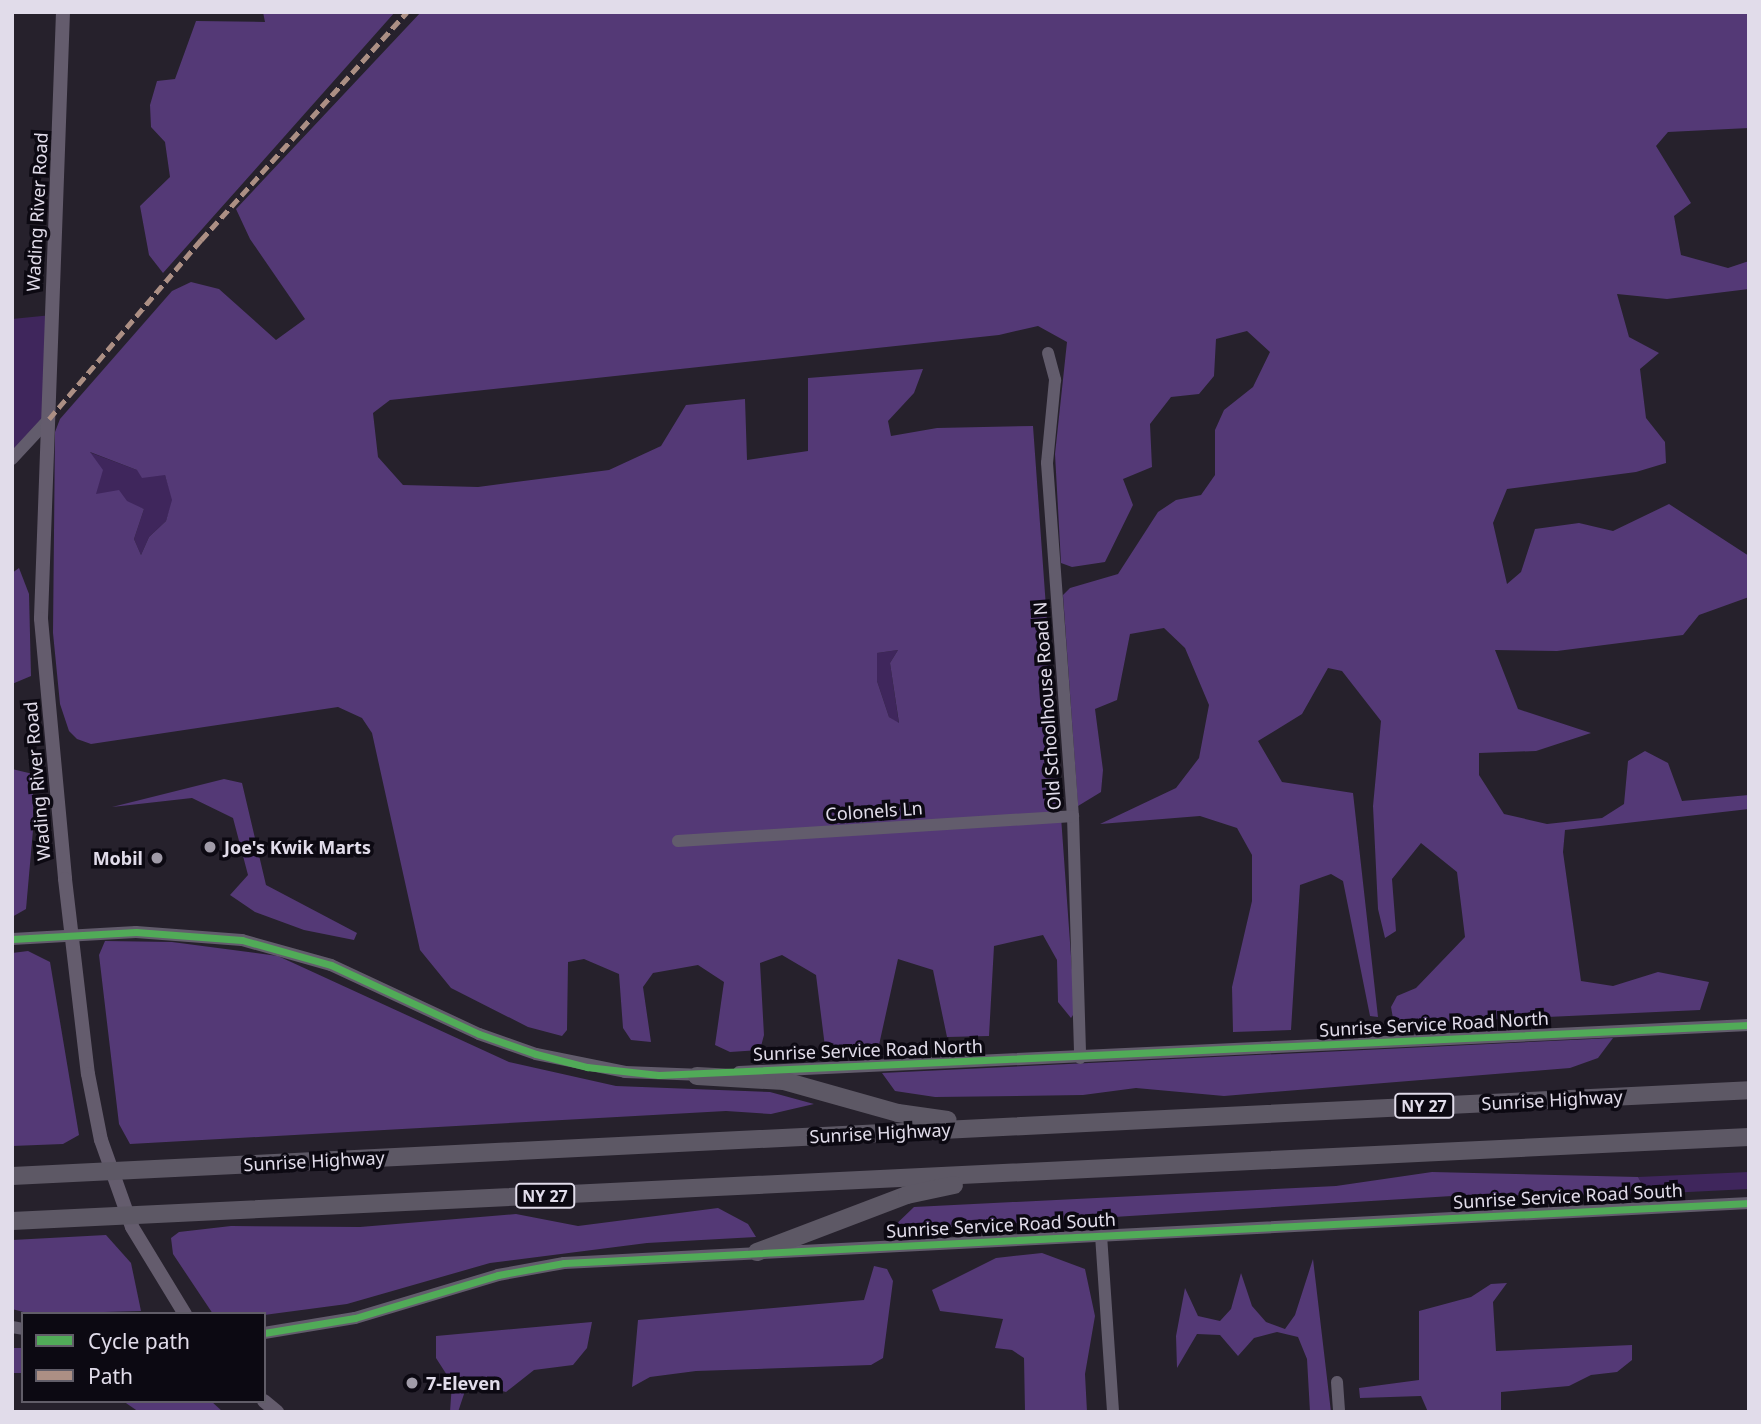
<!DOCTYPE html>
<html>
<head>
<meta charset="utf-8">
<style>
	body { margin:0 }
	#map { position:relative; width:1761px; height:1424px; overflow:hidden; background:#26212c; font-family:"Noto Sans",sans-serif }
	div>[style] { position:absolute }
	.green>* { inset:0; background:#3f265c }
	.forest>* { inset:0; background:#543976 }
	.minor>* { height:12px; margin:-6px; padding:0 6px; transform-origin:6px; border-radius:6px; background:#625c6c }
	.major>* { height:14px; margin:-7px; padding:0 7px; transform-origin:7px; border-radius:7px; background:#645c6d }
	.highway>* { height:18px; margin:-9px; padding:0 9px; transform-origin:9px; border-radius:9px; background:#5d5865 }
	.quiet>* { height:5px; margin-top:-2.5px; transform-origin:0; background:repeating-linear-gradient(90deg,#ac8f84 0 10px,transparent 0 15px) }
	.cycleway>* { height:7px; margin:-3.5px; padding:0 3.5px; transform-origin:3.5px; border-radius:3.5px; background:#51ab58 }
	.dots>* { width:19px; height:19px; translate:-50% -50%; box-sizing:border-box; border:4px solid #0c0912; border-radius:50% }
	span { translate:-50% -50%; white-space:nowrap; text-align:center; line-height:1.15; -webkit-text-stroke:7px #0c0912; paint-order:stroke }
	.shield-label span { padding:2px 5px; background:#0c0912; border:2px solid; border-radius:5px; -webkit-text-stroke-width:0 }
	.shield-label { font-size:16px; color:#e1dcea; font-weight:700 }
	.street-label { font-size:18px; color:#e1dcea }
	.poi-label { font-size:18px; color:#e1dcea; font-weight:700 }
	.left { translate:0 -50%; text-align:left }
	.right { translate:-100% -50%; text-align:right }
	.frame { position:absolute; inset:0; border:14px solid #e1dcea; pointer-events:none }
	.legend { position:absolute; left:21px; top:1312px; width:245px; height:91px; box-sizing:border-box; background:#0c0912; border:2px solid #615d68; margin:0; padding:9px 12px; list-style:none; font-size:21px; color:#e1dcea }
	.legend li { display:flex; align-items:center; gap:14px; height:35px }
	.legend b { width:35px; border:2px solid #615d68 }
</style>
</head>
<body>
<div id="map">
	<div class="green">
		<i style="clip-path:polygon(52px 315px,49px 418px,12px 459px,12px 319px)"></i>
		<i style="clip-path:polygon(89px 452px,137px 470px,165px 475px,173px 500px,166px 521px,149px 537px,141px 555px,134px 539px,144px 509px,96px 494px)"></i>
		<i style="clip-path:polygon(898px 650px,890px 663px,899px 724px,889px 717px,877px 681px,877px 653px)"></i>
		<i style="clip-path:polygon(1749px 1172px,1749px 1189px,1648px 1194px,1638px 1177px)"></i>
	</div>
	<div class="forest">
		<i style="clip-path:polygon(263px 12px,395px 12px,163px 273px,149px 255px,140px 206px,170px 177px,165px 142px,151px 127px,150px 105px,157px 81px,175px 79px,196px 21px,265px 22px)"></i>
		<i style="clip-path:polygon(evenodd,421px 12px,1749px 12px,1749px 128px,1668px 132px,1656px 146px,1691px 203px,1674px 216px,1681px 255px,1728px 268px,1749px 261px,1749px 289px,1667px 299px,1617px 294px,1629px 337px,1659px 353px,1640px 369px,1646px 418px,1665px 442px,1666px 463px,1636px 472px,1507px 489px,1493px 523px,1507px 584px,1521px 572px,1535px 529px,1579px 523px,1613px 531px,1669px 504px,1749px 556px,1749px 597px,1699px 615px,1683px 635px,1557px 651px,1495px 650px,1518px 709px,1591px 733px,1536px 751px,1479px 753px,1479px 775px,1504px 814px,1547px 824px,1602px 818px,1624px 804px,1628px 761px,1645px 751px,1668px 763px,1682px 801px,1749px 795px,1749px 809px,1565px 830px,1563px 852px,1581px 981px,1613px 986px,1658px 972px,1709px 982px,1700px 1010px,1394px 1024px,1391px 1007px,1397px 996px,1416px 988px,1465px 937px,1457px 872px,1421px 843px,1392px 879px,1396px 931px,1385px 938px,1378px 909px,1373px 806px,1381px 721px,1342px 671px,1328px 668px,1302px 714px,1258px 741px,1282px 782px,1353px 793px,1378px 1017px,1370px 1016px,1343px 881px,1331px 874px,1300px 885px,1291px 1030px,1233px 1032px,1232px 987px,1252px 901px,1252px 855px,1237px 828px,1200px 816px,1100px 824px,1176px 788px,1199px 758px,1209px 705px,1185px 648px,1164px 628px,1130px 634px,1117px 700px,1095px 709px,1103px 770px,1101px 792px,1078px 806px,1063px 595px,1070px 588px,1118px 574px,1158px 512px,1176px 500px,1201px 495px,1215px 475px,1215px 430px,1224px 410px,1253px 387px,1270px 352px,1247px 331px,1216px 339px,1214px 376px,1199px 394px,1171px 397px,1150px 424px,1152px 467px,1123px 479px,1133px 505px,1105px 562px,1072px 567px,1061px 563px,1055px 454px,1067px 342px,1038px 326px,999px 335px,390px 400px,373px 413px,378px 457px,403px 485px,478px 487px,609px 470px,661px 446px,686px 405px,745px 399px,747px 460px,808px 451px,808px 378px,923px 369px,914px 393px,888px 421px,891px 436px,937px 428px,1033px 426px,1075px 1012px,1071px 1018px,1058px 1002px,1057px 960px,1043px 935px,994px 946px,989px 1036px,947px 1037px,933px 970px,898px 959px,879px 1045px,825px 1047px,816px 975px,782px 955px,760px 963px,764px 1035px,760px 1050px,730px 1052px,715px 1045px,724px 982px,698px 965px,653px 973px,643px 987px,651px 1042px,631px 1040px,623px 1028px,619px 974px,584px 959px,568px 962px,567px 1030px,562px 1036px,528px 1027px,451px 988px,420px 950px,372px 733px,362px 718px,338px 707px,91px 744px,77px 739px,69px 731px,60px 704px,53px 633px,55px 432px,60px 419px,172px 291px,191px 282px,219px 289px,276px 340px,305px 319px,250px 239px,236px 209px,421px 12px,90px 452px,137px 470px,142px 478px,165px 475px,172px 500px,166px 521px,149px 537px,141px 555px,134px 539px,144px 509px,127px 501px,119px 490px,96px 494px,103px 470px,90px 452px,421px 12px,898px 650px,890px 663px,899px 723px,889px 717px,877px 681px,877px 653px,898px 650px)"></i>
		<i style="clip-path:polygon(19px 568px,29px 594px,31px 676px,12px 684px,12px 573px)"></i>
		<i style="clip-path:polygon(12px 769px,33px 774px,33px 830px,26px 909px,12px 917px)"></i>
		<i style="clip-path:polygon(224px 779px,242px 783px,266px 885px,357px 933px,354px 940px,304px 930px,255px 912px,230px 895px,248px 875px,233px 818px,192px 798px,112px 807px)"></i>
		<i style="clip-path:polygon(105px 941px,172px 942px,278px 956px,509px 1062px,616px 1086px,770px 1092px,814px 1104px,771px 1114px,726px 1111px,130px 1144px,119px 1124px,99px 955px)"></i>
		<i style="clip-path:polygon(28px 951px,50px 962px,79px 1135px,63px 1144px,12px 1146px,12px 953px)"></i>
		<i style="clip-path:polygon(1613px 1038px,1598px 1058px,1570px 1068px,1224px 1096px,1136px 1088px,1083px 1095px,935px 1097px,895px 1091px,882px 1073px)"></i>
		<i style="clip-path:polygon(1432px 1172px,1638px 1177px,1648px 1194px,1452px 1196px,889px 1231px,914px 1207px,1336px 1186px)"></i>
		<i style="clip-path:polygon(718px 1208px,748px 1224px,756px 1237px,647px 1243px,490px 1263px,347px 1304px,264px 1315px,213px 1314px,173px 1254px,171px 1238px,179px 1232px,231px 1226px,360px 1227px,516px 1214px,578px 1226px)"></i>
		<i style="clip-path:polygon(106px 1235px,131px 1263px,141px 1311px,31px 1314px,12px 1309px,12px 1240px)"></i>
		<i style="clip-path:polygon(1042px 1253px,1085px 1269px,1095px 1316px,1085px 1374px,1087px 1412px,1025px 1412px,1024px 1358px,1012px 1350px,995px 1348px,1003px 1319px,940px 1311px,932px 1290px,996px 1258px)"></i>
		<i style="clip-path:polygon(1313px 1259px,1331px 1412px,1310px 1412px,1307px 1359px,1298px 1337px,1277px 1332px,1254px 1338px,1238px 1356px,1220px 1335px,1197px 1334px,1177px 1368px,1176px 1336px,1185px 1288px,1198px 1316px,1220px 1321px,1231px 1309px,1241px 1273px,1252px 1306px,1266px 1322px,1285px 1329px,1295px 1315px)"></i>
		<i style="clip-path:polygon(874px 1266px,887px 1269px,893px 1281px,883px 1358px,871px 1365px,696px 1371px,650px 1377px,632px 1387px,638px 1320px,864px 1300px)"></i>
		<i style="clip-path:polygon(1507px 1283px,1493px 1302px,1496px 1351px,1632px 1345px,1632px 1360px,1617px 1372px,1591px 1375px,1569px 1386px,1501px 1392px,1501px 1412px,1428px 1412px,1421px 1396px,1360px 1398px,1359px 1388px,1419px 1380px,1419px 1311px,1471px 1297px,1491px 1284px)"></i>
		<i style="clip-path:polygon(592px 1322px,587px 1348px,573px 1365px,534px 1370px,506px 1392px,468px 1382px,458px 1412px,450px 1412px,452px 1383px,436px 1358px,436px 1336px)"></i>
		<i style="clip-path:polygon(12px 1348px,23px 1348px,23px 1373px,12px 1373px)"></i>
		<i style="clip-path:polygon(123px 1401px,211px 1401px,223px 1412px,139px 1412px)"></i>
	</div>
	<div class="minor">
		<i style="left:1048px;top:353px;width:28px;rotate:75deg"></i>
		<i style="left:1055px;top:380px;width:83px;rotate:95.5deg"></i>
		<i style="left:1047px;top:463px;width:354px;rotate:85.8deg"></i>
		<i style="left:1073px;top:816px;width:242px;rotate:88.3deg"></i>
		<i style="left:12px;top:459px;width:54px;rotate:-47.2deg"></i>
		<i style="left:678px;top:841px;width:396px;rotate:-3.6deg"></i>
		<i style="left:12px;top:939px;width:124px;rotate:-3.2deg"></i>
		<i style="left:136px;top:932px;width:106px;rotate:4.3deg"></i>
		<i style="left:242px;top:940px;width:92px;rotate:15.7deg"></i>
		<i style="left:331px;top:965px;width:163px;rotate:25deg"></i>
		<i style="left:479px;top:1034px;width:60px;rotate:19.3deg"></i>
		<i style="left:536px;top:1054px;width:91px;rotate:11.4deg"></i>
		<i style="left:625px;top:1072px;width:78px;rotate:2.2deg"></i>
		<i style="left:739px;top:1072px;width:1011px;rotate:-2.66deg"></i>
		<i style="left:1101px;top:1235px;width:177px;rotate:86.1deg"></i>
		<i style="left:12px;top:1327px;width:11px;rotate:10deg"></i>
		<i style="left:264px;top:1333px;width:92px;rotate:-9.4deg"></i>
		<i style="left:355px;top:1318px;width:149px;rotate:-16.7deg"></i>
		<i style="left:498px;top:1275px;width:67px;rotate:-10.3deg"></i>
		<i style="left:564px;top:1263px;width:1187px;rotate:-2.9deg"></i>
		<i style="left:1337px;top:1382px;width:30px;rotate:86deg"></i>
	</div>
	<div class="major">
		<i style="left:63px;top:12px;width:607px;rotate:92.08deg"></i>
		<i style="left:41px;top:619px;width:261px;rotate:84.7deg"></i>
		<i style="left:65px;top:879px;width:196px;rotate:83.3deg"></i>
		<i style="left:88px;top:1074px;width:67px;rotate:78.9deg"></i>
		<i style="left:101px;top:1140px;width:92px;rotate:70.4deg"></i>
		<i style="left:132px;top:1227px;width:102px;rotate:58.7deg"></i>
		<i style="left:264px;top:1401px;width:17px;rotate:40deg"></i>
	</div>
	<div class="highway">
		<i style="left:697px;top:1076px;width:87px;rotate:3.3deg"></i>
		<i style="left:784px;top:1081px;width:118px;rotate:15.7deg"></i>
		<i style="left:898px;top:1113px;width:50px;rotate:8deg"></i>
		<i style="left:12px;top:1176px;width:1739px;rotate:-2.83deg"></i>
		<i style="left:12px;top:1221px;width:1739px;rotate:-2.77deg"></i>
		<i style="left:757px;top:1252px;width:160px;rotate:-20.8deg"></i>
		<i style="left:907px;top:1195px;width:48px;rotate:-12deg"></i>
	</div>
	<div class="quiet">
		<i style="left:49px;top:419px;width:235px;rotate:-49.7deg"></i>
		<i style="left:201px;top:240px;width:307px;rotate:-47.9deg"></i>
	</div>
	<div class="cycleway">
		<i style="left:12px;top:939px;width:124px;rotate:-3.2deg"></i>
		<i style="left:136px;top:932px;width:106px;rotate:4.3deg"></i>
		<i style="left:242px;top:940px;width:92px;rotate:15.7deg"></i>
		<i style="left:331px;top:965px;width:163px;rotate:25deg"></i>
		<i style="left:479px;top:1034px;width:60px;rotate:19.3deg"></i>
		<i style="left:536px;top:1054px;width:53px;rotate:14.3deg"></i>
		<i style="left:587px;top:1067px;width:72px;rotate:6.3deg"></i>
		<i style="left:659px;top:1075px;width:1091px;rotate:-2.63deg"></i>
		<i style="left:264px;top:1333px;width:92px;rotate:-9.4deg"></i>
		<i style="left:355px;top:1318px;width:149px;rotate:-16.7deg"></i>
		<i style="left:498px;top:1275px;width:67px;rotate:-10.3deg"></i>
		<i style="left:564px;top:1263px;width:1187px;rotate:-2.9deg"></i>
	</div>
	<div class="dots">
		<i style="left:210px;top:847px;background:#a09ba8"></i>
		<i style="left:157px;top:858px;background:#a09ba8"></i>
		<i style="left:412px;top:1383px;background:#a09ba8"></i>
	</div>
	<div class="shield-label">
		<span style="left:1424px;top:1106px">NY 27</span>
		<span style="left:545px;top:1196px">NY 27</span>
	</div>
	<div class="street-label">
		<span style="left:37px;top:212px;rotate:-87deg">Wading River Road</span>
		<span style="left:1047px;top:706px;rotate:-94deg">Old Schoolhouse Road N</span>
		<span style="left:37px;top:781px;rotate:-95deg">Wading River Road</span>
		<span style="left:874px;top:811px;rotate:-4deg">Colonels Ln</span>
		<span style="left:1434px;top:1024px;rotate:-3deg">Sunrise Service Road North</span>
		<span style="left:868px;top:1050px;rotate:-2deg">Sunrise Service Road North</span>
		<span style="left:1552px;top:1100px;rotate:-3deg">Sunrise Highway</span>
		<span style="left:880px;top:1133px;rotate:-3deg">Sunrise Highway</span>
		<span style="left:314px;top:1161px;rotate:-3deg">Sunrise Highway</span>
		<span style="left:1568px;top:1196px;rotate:-3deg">Sunrise Service Road South</span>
		<span style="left:1001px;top:1225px;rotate:-3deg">Sunrise Service Road South</span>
	</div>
	<div class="poi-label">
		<span class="left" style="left:224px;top:847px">Joe's Kwik Marts</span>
		<span class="right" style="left:143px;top:858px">Mobil</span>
		<span class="left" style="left:426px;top:1383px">7-Eleven</span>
	</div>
	<div class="frame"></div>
	<ul class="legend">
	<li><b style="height:9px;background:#51ab58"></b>Cycle path</li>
	<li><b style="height:9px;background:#ac8f84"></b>Path</li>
	</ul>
</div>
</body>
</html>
